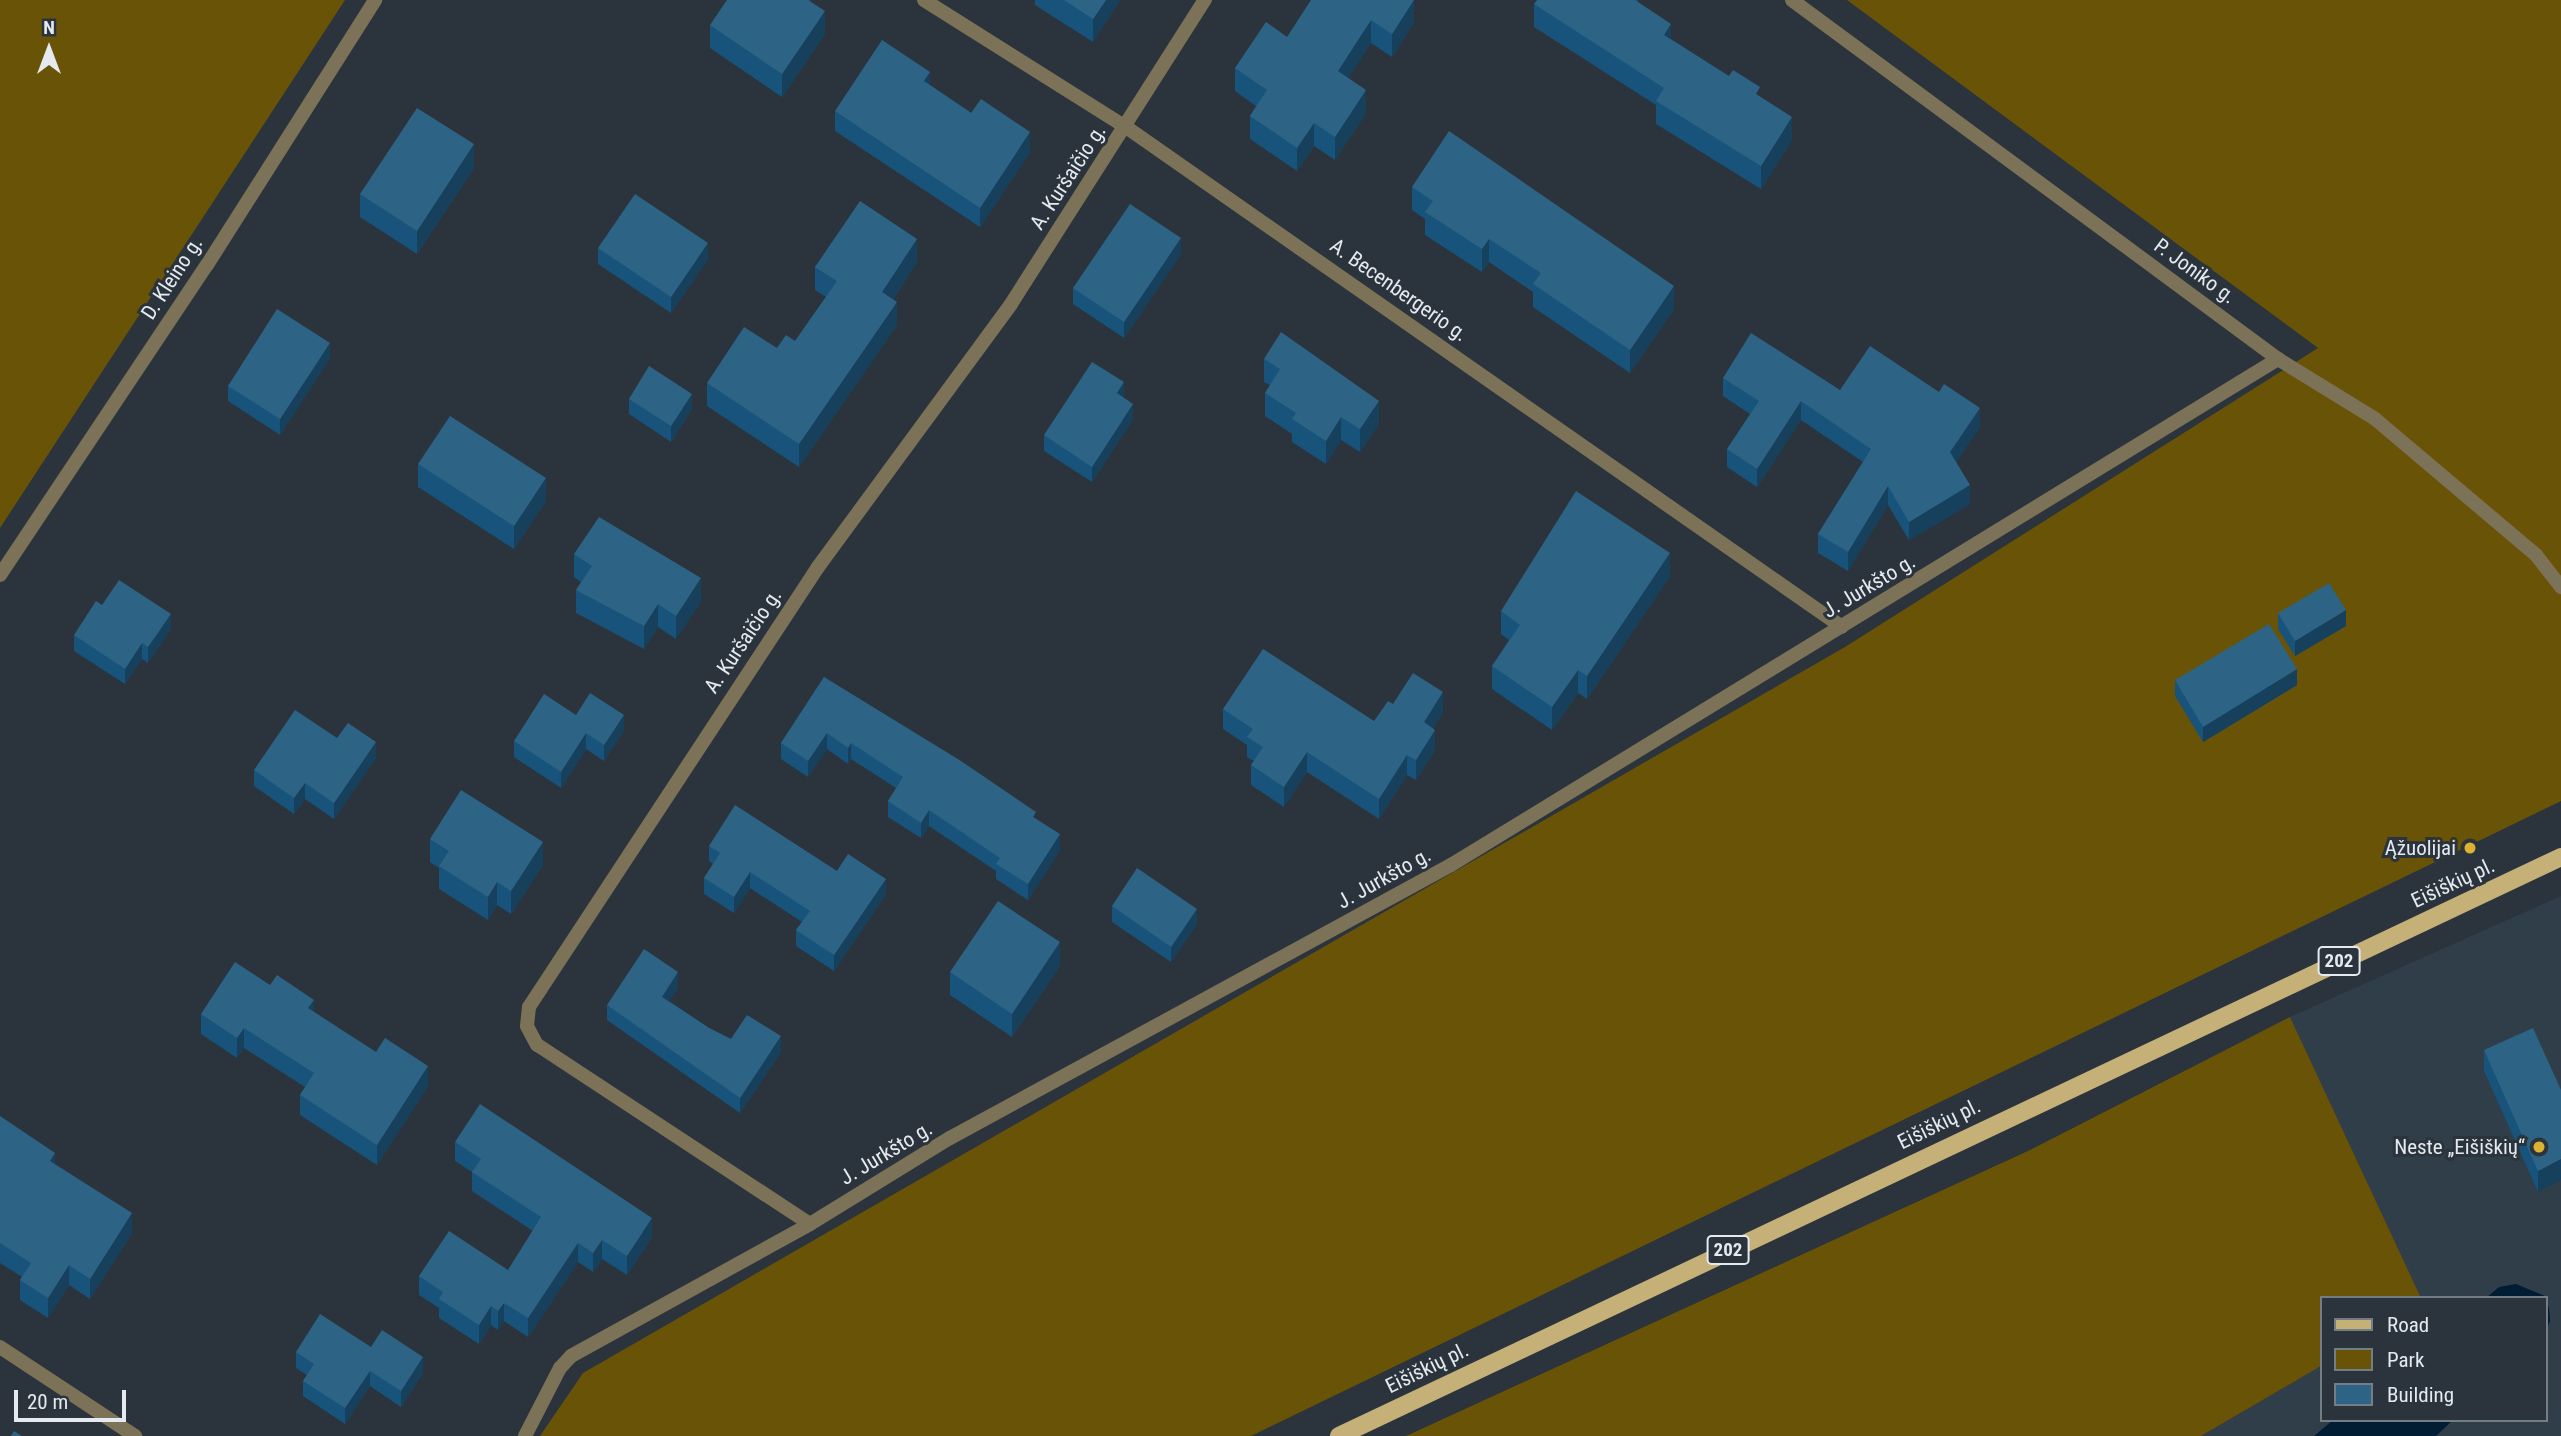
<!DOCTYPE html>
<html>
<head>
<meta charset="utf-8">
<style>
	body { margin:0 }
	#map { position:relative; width:2561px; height:1436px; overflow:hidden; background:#2b343c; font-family:"Roboto Condensed",sans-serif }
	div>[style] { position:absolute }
	.built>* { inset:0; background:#303e4a }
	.green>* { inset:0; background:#695306 }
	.water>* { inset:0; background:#001d33 }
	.minor>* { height:14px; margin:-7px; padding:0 7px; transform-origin:7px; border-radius:7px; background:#7c7257 }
	.primary>* { height:18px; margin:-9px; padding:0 9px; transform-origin:9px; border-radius:9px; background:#c5b078 }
	.wall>* { inset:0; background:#17537a }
	.shaded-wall>* { inset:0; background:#16405c }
	.building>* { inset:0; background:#2d6486 }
	.dots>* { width:19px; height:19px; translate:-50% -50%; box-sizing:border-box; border:4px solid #2b343c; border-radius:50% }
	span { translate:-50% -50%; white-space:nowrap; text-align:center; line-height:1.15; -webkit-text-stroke:6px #2b343c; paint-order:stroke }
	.shield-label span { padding:2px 5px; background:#2b343c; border:2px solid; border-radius:5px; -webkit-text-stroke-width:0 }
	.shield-label { font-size:19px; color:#e4eaef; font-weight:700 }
	.street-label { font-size:21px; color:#e4eaef }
	.poi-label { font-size:21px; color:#e4eaef }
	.right { translate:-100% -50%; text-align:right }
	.legend { position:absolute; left:2320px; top:1296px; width:228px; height:126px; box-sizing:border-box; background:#2b343c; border:2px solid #757d84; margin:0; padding:9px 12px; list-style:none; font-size:21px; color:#e4eaef }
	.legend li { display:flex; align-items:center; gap:14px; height:35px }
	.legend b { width:35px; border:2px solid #757d84 }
	.north { position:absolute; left:14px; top:14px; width:70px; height:70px; -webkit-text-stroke:5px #2b343c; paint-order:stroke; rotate:0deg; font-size:19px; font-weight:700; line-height:28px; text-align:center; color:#e4eaef }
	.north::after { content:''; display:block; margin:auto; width:24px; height:32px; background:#e4eaef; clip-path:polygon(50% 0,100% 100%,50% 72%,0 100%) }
	.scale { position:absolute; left:14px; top:1390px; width:112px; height:32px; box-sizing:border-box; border:4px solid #e4eaef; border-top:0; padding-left:9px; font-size:21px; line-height:24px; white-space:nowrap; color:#e4eaef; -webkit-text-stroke:5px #2b343c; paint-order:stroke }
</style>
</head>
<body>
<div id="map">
	<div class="built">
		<i style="clip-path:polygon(2561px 896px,2561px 1436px,2201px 1436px,2321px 1366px,2321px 1420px,2545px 1420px,2545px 1298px,2421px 1298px,2290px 1017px)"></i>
	</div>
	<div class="green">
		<i style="clip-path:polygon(0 0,345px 0,0 528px)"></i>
		<i style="clip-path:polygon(1847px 0,2561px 0,2561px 801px,1251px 1436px,540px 1436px,583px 1373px,1845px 647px,2318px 348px)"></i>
		<i style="clip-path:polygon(2290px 1017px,2421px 1298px,2321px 1298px,2321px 1366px,2201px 1436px,1406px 1436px,2028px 1151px)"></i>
	</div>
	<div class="water">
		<i style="clip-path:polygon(2516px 1284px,2545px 1296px,2549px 1308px,2550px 1321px,2545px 1333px,2545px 1298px,2486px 1298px,2499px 1287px)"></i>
		<i style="clip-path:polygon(2333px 1420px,2453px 1420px,2436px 1436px,2314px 1436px)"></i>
	</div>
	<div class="minor">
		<i style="left:924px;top:0;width:239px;rotate:32.2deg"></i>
		<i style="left:1126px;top:127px;width:873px;rotate:34.93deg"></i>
		<i style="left:1792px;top:0;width:604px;rotate:36.45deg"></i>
		<i style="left:2278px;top:359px;width:113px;rotate:31.6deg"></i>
		<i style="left:2374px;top:418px;width:212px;rotate:40.2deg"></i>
		<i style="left:2536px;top:555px;width:41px;rotate:52deg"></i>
		<i style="left:0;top:575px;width:373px;rotate:-56.3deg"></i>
		<i style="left:207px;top:265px;width:314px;rotate:-57.6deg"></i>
		<i style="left:810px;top:1224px;width:326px;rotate:-146.7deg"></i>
		<i style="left:537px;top:1045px;width:21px;rotate:-118deg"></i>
		<i style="left:527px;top:1026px;width:19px;rotate:-84deg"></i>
		<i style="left:529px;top:1007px;width:526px;rotate:-56.7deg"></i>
		<i style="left:818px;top:567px;width:326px;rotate:-53.7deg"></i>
		<i style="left:1011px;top:304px;width:361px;rotate:-57.5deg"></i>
		<i style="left:0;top:1347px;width:162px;rotate:33.4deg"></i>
		<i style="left:525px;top:1436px;width:76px;rotate:-62.8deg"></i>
		<i style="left:560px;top:1368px;width:16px;rotate:-47deg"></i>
		<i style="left:571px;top:1356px;width:273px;rotate:-28.9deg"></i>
		<i style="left:810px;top:1224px;width:164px;rotate:-31.6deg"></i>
		<i style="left:950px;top:1138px;width:571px;rotate:-28.59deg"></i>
		<i style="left:1451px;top:865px;width:970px;rotate:-31.46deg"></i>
	</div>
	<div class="primary">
		<i style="left:1339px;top:1436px;width:1352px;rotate:-25.35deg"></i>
	</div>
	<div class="wall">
		<i style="clip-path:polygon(810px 0,825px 34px,782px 97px,710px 48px,710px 25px)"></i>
		<i style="clip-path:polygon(1035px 0,1120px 0,1093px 42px,1035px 5px)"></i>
		<i style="clip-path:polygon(1414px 0,1414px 22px,1392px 57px,1371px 43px,1348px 78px,1366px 113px,1335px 160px,1314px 146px,1297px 171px,1250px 139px,1250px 116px,1256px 106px,1235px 91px,1235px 68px,1287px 37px)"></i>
		<i style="clip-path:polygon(1638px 0,1638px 3px,1671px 39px,1760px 97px,1792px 140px,1761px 189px,1656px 124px,1656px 105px,1534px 27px,1534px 4px)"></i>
		<i style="clip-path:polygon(930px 85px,1030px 152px,980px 227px,835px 131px,835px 111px)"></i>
		<i style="clip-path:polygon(474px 168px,417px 254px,360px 217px,360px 194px)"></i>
		<i style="clip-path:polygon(1412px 187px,1674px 309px,1630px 373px,1533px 307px,1533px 292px,1489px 262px,1482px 272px,1425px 235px,1425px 219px,1412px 210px)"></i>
		<i style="clip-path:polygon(598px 248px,708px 259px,671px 313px,598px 264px)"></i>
		<i style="clip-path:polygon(1181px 254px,1124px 338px,1073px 304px,1073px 288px)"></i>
		<i style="clip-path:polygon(917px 262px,893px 299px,897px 325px,799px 467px,707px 406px,707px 383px,777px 348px,795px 341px,826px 297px,815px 290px,815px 267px)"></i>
		<i style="clip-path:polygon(330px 358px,280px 435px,228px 401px,228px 386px)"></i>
		<i style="clip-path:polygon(1264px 359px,1379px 424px,1360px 452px,1341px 440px,1326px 464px,1292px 442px,1292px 434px,1265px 416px,1265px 393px,1270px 385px,1264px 382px)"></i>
		<i style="clip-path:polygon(1723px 378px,1840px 390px,1980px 427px,1956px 462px,1970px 504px,1909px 540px,1888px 505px,1848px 571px,1818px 553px,1818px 534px,1863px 462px,1801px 420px,1757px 487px,1727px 467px,1727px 449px,1750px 414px,1723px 396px)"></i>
		<i style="clip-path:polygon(629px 399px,692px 409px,671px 442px,629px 414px)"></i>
		<i style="clip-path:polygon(1133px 419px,1092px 482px,1044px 451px,1044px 435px)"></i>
		<i style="clip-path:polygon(418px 464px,546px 501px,514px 549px,418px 487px)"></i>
		<i style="clip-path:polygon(574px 554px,701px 601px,676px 639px,658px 627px,644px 649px,576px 613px,576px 590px,581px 582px,574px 577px)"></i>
		<i style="clip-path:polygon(1670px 576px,1587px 699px,1578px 693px,1552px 730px,1492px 689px,1492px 666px,1509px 640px,1501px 634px,1501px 611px)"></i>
		<i style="clip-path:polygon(102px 605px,171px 629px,148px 663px,142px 659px,125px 684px,74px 651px,74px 635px)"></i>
		<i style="clip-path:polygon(2278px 613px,2346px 626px,2295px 656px,2278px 629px)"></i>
		<i style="clip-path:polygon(824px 677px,1036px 819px,1060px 850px,1028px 900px,996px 879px,996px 871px,929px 826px,921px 838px,888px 817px,888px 801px,896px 788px,851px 759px,848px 764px,827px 749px,808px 777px,781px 759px,781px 743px)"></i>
		<i style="clip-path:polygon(2175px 680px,2297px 685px,2203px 742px,2175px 696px)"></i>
		<i style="clip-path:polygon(1393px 704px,1443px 712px,1433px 728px,1435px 750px,1416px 780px,1407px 775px,1379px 819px,1307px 772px,1284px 807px,1251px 785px,1251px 765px,1254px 761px,1247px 757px,1247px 745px,1223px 729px,1223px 709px,1374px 721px)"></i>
		<i style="clip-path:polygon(576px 715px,624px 730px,604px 761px,586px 749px,561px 788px,514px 757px,514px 741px)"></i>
		<i style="clip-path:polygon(337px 738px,376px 758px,334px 819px,305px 799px,294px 814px,254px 786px,254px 770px)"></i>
		<i style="clip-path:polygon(430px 839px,543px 865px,511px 914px,497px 905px,488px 920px,439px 889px,439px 868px,430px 862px)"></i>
		<i style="clip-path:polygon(709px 846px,837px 871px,886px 894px,834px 971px,796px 946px,796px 930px,802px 922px,750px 888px,734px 913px,704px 894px,704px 878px,713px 864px,709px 861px)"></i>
		<i style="clip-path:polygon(1112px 906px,1197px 924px,1171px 962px,1112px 922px)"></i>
		<i style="clip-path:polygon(1060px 966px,1012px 1037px,950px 995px,950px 972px)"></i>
		<i style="clip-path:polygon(270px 985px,428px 1086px,377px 1165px,300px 1115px,300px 1095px,305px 1087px,244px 1048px,237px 1058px,201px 1034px,201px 1014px)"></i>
		<i style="clip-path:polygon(678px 988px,669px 1001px,709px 1028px,731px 1039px,781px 1052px,740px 1113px,607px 1020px,607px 1005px)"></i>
		<i style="clip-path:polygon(2484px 1050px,2561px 1090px,2538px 1192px,2484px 1071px)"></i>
		<i style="clip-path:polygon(0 1116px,132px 1233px,90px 1299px,69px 1285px,48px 1318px,20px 1300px,20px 1280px,22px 1277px,0 1263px)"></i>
		<i style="clip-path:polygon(455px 1142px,652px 1237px,627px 1275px,602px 1259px,593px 1272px,578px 1262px,528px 1337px,504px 1321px,498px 1330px,491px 1325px,479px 1344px,439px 1318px,439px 1308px,419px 1295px,419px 1276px,508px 1270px,533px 1231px,472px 1191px,472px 1172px,455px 1161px)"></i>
		<i style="clip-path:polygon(371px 1347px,423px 1373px,401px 1407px,370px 1386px,345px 1424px,303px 1396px,303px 1381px,307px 1375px,296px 1368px,296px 1352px)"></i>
	</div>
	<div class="shaded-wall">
		<i style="clip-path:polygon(1106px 0,1120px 0,1093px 42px,1093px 19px)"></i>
		<i style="clip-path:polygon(1414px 0,1414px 22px,1392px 57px,1392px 34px)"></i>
		<i style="clip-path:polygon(825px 11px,825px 34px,782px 97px,782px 74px)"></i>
		<i style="clip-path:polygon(1371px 20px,1371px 43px,1338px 94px,1338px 71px)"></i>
		<i style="clip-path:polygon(1671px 24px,1671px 47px,1664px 35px)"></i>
		<i style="clip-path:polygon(930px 72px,930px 91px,924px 81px)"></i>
		<i style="clip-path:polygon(1366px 90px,1366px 113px,1335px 160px,1335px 137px)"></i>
		<i style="clip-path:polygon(1792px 117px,1792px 140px,1761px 189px,1761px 166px)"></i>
		<i style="clip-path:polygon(1314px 123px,1314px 146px,1297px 171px,1297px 148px)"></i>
		<i style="clip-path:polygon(1030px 132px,1030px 152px,980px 227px,980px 208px)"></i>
		<i style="clip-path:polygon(474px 144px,474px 168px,417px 254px,417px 231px)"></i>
		<i style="clip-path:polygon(1181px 238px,1181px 254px,1124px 338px,1124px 322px)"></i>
		<i style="clip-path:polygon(917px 239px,917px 262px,882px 315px,882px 292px)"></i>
		<i style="clip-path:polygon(1489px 239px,1489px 262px,1482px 272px,1482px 249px)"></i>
		<i style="clip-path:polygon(708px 243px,708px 259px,671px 313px,671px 297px)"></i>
		<i style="clip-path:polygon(1674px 286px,1674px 309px,1630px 373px,1630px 350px)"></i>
		<i style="clip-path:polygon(897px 302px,897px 325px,799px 467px,799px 444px)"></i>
		<i style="clip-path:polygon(330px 343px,330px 358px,280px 435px,280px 419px)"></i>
		<i style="clip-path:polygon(1124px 382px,1124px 398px,1117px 393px)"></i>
		<i style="clip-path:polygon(692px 394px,692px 409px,671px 442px,671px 426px)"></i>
		<i style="clip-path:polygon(1379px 401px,1379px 424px,1360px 452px,1360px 429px)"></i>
		<i style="clip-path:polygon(1801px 401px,1801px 420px,1757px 487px,1757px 469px)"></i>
		<i style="clip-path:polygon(1133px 404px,1133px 419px,1092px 482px,1092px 467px)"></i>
		<i style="clip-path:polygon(1980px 408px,1980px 427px,1950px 471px,1950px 452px)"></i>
		<i style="clip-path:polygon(1341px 417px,1341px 440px,1326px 464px,1326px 441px)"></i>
		<i style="clip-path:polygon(546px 478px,546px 501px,514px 549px,514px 526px)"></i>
		<i style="clip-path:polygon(1970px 485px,1970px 504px,1909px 540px,1909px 522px)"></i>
		<i style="clip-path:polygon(1888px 486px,1888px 505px,1848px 571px,1848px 552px)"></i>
		<i style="clip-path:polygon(1670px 553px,1670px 576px,1587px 699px,1587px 676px)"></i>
		<i style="clip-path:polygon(701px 578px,701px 601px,676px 639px,676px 616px)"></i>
		<i style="clip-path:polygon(658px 604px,658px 627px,644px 649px,644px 626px)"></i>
		<i style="clip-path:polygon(2346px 610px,2346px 626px,2295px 656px,2295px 641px)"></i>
		<i style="clip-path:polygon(171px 614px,171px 629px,148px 663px,148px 647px)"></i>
		<i style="clip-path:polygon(142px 643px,142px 659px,125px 684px,125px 669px)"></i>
		<i style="clip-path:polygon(2297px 669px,2297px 685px,2203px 742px,2203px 727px)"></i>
		<i style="clip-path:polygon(1578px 670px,1578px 693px,1552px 730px,1552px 707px)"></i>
		<i style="clip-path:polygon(1443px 692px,1443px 712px,1424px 742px,1424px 722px)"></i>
		<i style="clip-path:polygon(624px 715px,624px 730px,604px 761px,604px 745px)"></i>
		<i style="clip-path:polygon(1435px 730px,1435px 750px,1416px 780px,1416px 760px)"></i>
		<i style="clip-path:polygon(586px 733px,586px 749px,561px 788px,561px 772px)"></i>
		<i style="clip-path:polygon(827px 733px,827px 749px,808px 777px,808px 761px)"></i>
		<i style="clip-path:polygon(376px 742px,376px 758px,334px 819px,334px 803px)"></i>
		<i style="clip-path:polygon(851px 743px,851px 759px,848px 764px,848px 748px)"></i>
		<i style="clip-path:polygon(1307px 752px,1307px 772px,1284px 807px,1284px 787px)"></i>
		<i style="clip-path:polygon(1407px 755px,1407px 775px,1379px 819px,1379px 799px)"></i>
		<i style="clip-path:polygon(305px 783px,305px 799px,294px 814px,294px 798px)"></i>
		<i style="clip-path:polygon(929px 810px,929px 826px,921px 838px,921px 823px)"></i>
		<i style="clip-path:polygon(1060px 834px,1060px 850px,1028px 900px,1028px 884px)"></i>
		<i style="clip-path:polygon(543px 842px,543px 865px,511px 914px,511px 891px)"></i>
		<i style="clip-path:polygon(750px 872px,750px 888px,734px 913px,734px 897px)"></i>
		<i style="clip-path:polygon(886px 879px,886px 894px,834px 971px,834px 955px)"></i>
		<i style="clip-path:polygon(497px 882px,497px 905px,488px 920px,488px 897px)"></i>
		<i style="clip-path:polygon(1197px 909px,1197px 924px,1171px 962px,1171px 947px)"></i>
		<i style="clip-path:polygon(1060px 942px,1060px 966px,1012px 1037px,1012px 1014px)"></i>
		<i style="clip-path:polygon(678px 972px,678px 988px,662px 1012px,662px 997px)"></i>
		<i style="clip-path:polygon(314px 1000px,314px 1020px,308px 1008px)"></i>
		<i style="clip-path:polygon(244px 1028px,244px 1048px,237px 1058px,237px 1038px)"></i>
		<i style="clip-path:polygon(781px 1036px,781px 1052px,740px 1113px,740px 1098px)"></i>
		<i style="clip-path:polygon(428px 1066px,428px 1086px,377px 1165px,377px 1145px)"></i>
		<i style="clip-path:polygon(55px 1153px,55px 1172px,50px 1161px)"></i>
		<i style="clip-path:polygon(2561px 1159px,2561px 1180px,2538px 1192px,2538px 1171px)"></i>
		<i style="clip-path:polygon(132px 1213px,132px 1233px,90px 1299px,90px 1279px)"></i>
		<i style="clip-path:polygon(652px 1218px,652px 1237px,627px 1275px,627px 1256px)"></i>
		<i style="clip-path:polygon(602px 1240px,602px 1259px,593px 1272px,593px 1253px)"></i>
		<i style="clip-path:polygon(578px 1243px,578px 1262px,528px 1337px,528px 1318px)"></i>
		<i style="clip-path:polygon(69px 1265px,69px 1285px,48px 1318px,48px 1298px)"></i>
		<i style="clip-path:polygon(504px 1303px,504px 1321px,498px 1330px,498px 1311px)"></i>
		<i style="clip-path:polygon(491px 1306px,491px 1325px,479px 1344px,479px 1325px)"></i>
		<i style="clip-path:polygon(423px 1357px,423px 1373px,401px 1407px,401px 1391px)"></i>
		<i style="clip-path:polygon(370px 1371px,370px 1386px,345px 1424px,345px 1408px)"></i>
	</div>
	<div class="building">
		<i style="clip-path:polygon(727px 0,808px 0,825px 11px,782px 74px,710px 25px)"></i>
		<i style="clip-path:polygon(1064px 0,1106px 0,1093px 19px)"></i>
		<i style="clip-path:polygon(1311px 0,1414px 0,1392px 34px,1371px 20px,1338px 71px,1366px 90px,1335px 137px,1314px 123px,1297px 148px,1250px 116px,1267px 90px,1235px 68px,1266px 22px,1287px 37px)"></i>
		<i style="clip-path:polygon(1537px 0,1635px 0,1671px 24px,1664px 35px,1729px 76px,1733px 70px,1760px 87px,1756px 94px,1792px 117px,1761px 166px,1656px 101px,1664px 88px,1534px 4px)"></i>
		<i style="clip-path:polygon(882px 40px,930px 72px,924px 81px,971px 113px,981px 99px,1030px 132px,980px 208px,835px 111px)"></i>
		<i style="clip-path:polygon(417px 108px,474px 144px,417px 231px,360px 194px)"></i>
		<i style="clip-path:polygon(1449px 131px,1674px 286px,1630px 350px,1533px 284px,1541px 273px,1489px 239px,1482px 249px,1425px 212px,1433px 201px,1412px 187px)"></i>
		<i style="clip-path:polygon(635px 194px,708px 243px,671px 297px,598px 248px)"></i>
		<i style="clip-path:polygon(860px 201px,917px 239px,882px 292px,897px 302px,799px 444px,707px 383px,744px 327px,777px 348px,786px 335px,795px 341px,837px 281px,815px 267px)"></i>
		<i style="clip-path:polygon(1130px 204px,1181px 238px,1124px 322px,1073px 288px)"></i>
		<i style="clip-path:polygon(277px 309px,330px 343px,280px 419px,228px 386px)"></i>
		<i style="clip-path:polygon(1281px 332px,1379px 401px,1360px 429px,1341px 417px,1326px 441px,1292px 419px,1296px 413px,1265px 393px,1280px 369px,1264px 359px)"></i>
		<i style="clip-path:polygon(1751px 333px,1840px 390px,1870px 346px,1939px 392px,1944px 384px,1980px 408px,1950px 452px,1970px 485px,1909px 522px,1888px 486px,1848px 552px,1818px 534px,1871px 449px,1801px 401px,1757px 469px,1727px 449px,1759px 401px,1723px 378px)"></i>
		<i style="clip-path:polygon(1092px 362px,1124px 382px,1117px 393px,1133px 404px,1092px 467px,1044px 435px)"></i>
		<i style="clip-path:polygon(649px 366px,692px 394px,671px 426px,629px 399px)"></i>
		<i style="clip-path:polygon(450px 416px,546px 478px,514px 526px,418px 464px)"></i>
		<i style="clip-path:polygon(1576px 491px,1670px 553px,1587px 676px,1578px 670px,1552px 707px,1492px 666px,1520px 625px,1501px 611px)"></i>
		<i style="clip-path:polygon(599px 517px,701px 578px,676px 616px,658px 604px,644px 626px,576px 590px,592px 566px,574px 554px)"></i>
		<i style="clip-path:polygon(119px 580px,171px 614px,148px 647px,142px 643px,125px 669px,74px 635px,96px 601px,102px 605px)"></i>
		<i style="clip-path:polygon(2329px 583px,2346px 610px,2295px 641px,2278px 613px)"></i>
		<i style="clip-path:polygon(2269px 624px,2297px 669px,2203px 727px,2175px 680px)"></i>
		<i style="clip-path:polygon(1263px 649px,1374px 721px,1388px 701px,1393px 704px,1413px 673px,1443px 692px,1424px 722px,1435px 730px,1416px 760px,1407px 755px,1379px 799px,1307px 752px,1284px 787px,1251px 765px,1263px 747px,1247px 737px,1253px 729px,1223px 709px)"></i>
		<i style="clip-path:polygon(824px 677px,961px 761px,1036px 812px,1033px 817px,1060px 834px,1028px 884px,996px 864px,1000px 858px,929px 810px,921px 823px,888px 801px,903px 777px,851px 743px,848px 748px,827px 733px,808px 761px,781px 743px)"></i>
		<i style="clip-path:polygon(590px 693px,624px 715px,604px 745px,586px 733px,561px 772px,514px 741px,544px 694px,576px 715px)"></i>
		<i style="clip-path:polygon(295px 710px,337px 738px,348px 723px,376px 742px,334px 803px,305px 783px,294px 798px,254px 770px)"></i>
		<i style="clip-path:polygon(461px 790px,543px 842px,511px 891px,497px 882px,488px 897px,439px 866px,449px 851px,430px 839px)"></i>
		<i style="clip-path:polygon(735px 805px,837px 871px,848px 854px,886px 879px,834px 955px,796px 930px,810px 911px,750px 872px,734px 897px,704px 878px,720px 853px,709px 846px)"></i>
		<i style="clip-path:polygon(1137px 868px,1197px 909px,1171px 947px,1112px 906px)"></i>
		<i style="clip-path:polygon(998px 901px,1060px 942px,1012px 1014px,950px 972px)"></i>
		<i style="clip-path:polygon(644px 949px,678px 972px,662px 997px,709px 1028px,731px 1039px,747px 1015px,781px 1036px,740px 1098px,607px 1005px)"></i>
		<i style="clip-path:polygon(235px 962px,270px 985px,277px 975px,314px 1000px,308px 1008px,376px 1052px,385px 1038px,428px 1066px,377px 1145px,300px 1095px,314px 1073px,244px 1028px,237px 1038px,201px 1014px)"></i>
		<i style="clip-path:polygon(2533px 1028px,2561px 1090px,2561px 1159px,2538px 1171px,2484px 1050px)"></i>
		<i style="clip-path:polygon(480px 1104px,652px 1218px,627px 1256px,602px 1240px,593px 1253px,578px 1243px,528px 1318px,504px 1303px,498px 1311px,491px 1306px,479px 1325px,439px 1299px,443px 1292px,419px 1276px,449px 1231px,508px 1270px,541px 1217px,472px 1172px,481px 1159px,455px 1142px)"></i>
		<i style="clip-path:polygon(0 1116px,55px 1153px,50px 1161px,132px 1213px,90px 1279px,69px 1265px,48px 1298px,20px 1280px,31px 1263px,0 1243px)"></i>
		<i style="clip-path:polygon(320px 1314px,371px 1347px,382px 1330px,423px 1357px,401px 1391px,370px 1371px,345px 1408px,303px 1381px,314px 1364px,296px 1352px)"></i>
		<i style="clip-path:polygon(14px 1431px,22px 1436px,11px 1436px)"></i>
	</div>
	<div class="dots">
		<i style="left:2470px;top:848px;background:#dcb233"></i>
		<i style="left:2539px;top:1147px;background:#dcb233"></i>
	</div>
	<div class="shield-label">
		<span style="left:2339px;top:961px">202</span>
		<span style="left:1728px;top:1250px">202</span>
	</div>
	<div class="street-label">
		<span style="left:1068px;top:177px;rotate:-57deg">A. Kuršaičio g.</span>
		<span style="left:2195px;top:271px;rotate:36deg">P. Joniko g.</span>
		<span style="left:172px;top:278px;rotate:-57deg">D. Kleino g.</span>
		<span style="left:1399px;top:290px;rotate:35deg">A. Becenbergerio g.</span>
		<span style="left:1869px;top:586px;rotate:-31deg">J. Jurkšto g.</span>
		<span style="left:743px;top:641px;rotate:-56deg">A. Kuršaičio g.</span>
		<span style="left:1384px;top:878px;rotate:-29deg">J. Jurkšto g.</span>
		<span style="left:2453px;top:883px;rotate:-25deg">Eišiškių pl.</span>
		<span style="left:1939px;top:1124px;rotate:-26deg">Eišiškių pl.</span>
		<span style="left:886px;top:1153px;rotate:-31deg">J. Jurkšto g.</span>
		<span style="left:1427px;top:1368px;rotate:-26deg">Eišiškių pl.</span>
	</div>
	<div class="poi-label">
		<span class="right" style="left:2456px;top:848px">Ąžuolijai</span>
		<span class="right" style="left:2525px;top:1147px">Neste „Eišiškių“</span>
	</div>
	<ul class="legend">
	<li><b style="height:9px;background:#c5b078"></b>Road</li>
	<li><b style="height:19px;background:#695306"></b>Park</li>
	<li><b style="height:19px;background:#2d6486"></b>Building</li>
	</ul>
	<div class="north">N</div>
	<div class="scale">20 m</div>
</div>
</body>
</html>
